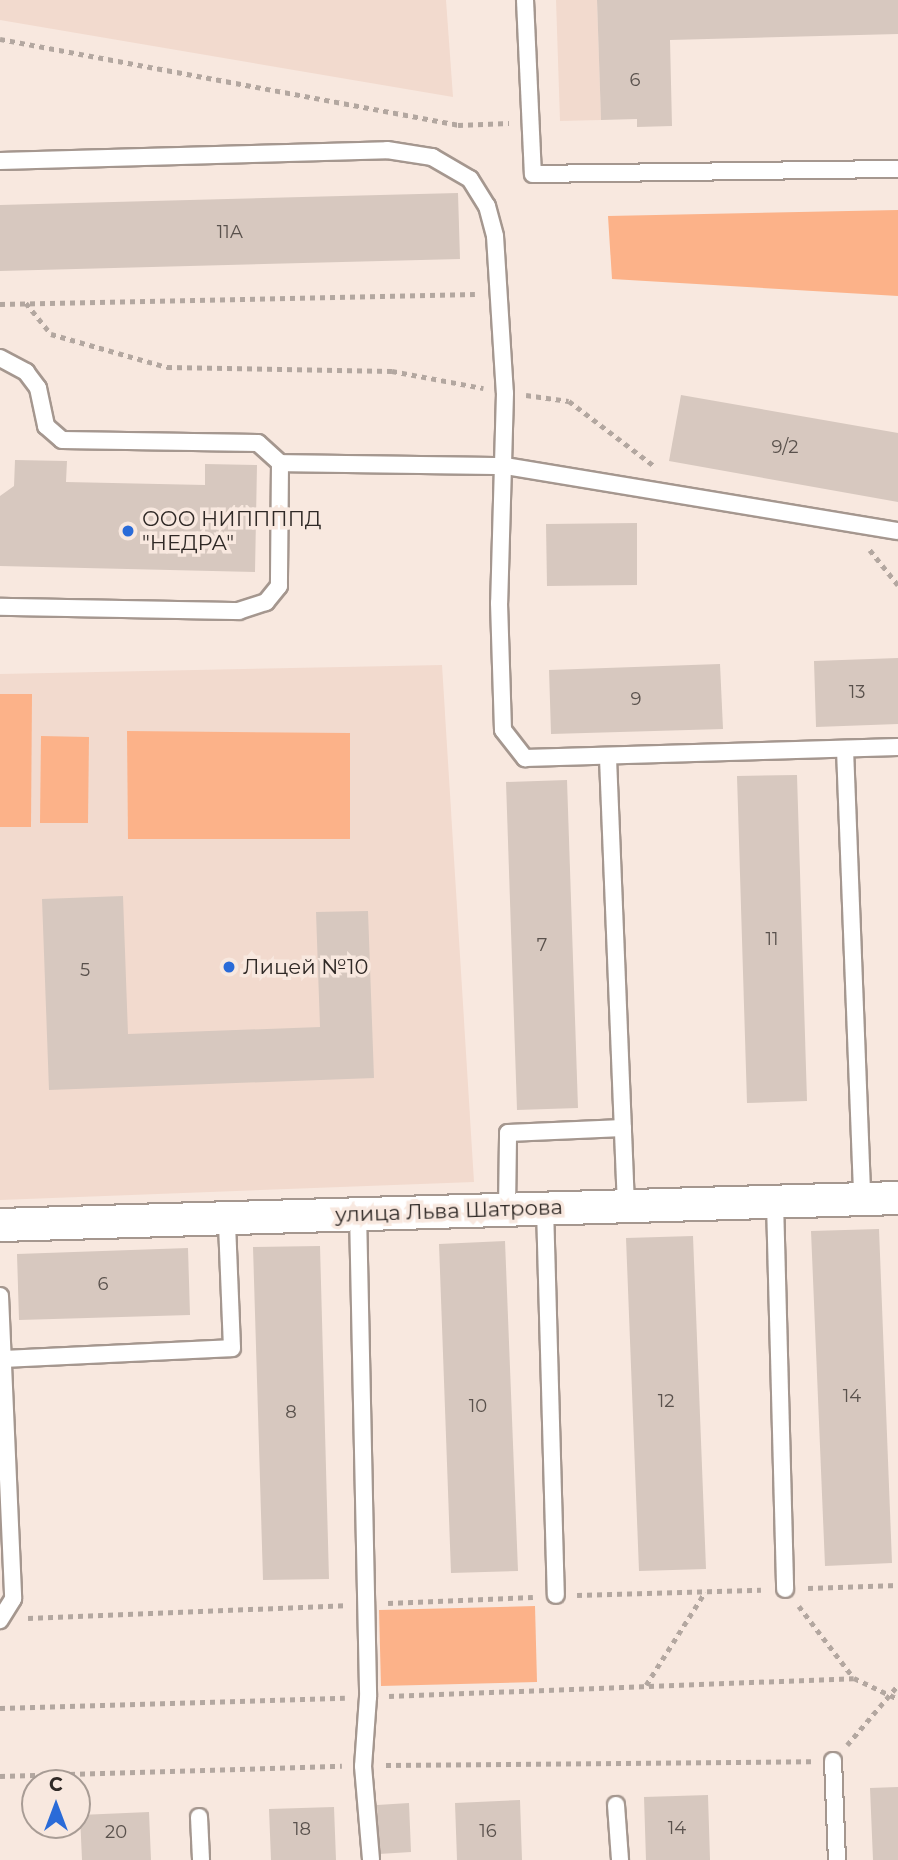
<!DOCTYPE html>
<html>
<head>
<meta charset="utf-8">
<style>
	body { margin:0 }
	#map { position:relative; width:898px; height:1860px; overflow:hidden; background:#f8e8df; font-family:Montserrat,sans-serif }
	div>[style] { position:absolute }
	.built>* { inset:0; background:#f2dace }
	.green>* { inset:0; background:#fcb289 }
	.building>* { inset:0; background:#d7c8bf }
	.path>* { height:4.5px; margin-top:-2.25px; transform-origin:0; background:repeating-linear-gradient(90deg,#b3a7a0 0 5px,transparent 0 10px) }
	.roads { filter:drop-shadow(2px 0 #a5978f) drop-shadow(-2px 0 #a5978f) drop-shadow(0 2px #a5978f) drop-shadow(0 -2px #a5978f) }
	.lane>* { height:16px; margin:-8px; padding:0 8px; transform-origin:8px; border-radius:8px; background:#fff }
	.street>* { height:32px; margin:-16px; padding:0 16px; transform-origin:16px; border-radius:16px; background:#fff }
	.dots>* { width:19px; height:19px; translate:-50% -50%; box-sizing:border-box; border:4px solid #f8e8df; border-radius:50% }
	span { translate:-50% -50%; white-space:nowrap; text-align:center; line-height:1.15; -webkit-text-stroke:7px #f8e8df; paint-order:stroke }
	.number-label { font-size:18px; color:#59514c }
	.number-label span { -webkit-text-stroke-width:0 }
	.poi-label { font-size:21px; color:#2f2926 }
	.left { translate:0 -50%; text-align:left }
	.street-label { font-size:21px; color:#2f2926 }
	.north { position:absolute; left:21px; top:1769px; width:70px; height:70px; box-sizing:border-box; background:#f8e8df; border:2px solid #a89c95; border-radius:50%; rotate:0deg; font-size:19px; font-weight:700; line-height:28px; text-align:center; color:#2f2926 }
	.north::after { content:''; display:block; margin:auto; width:24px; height:32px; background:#2a6bd8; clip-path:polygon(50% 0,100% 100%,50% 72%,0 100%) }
</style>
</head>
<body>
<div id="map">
	<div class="built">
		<i style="clip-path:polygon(0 0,446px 0,453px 97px,0 20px)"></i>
		<i style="clip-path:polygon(556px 0,597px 0,601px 120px,560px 121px)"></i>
		<i style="clip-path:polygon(442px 665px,474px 1182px,0 1200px,0 674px)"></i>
	</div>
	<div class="green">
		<i style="clip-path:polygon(898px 210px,898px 296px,612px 279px,608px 216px)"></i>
		<i style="clip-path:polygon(0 694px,32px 694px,31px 827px,0 827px)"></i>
		<i style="clip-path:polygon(127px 731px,350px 733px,350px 839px,128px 839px)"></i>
		<i style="clip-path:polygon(41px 736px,89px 737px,88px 823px,40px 823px)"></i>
		<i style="clip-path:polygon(535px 1606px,537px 1682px,381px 1686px,379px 1610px)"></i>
	</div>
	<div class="building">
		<i style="clip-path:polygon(597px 0,898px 0,898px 34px,670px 40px,672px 126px,637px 127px,637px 119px,601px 120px)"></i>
		<i style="clip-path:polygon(458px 193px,460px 259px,0 271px,0 205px)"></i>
		<i style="clip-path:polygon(681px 395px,898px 433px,898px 502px,669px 461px)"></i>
		<i style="clip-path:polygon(15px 460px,67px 461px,66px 482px,205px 485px,205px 464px,257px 465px,255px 572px,0 566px,0 496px,14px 486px)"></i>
		<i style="clip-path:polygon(637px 523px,637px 585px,547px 586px,546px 524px)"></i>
		<i style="clip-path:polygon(898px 658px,898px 724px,816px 727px,814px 661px)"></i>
		<i style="clip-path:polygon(720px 664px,723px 729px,551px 734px,549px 670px)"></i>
		<i style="clip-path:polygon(797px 775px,807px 1101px,747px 1103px,737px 776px)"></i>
		<i style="clip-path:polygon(567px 780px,578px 1108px,517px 1110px,506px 782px)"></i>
		<i style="clip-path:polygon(123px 896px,128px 1034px,320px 1027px,316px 912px,368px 911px,374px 1078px,49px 1090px,42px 899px)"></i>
		<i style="clip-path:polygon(879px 1229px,892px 1563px,825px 1566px,811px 1231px)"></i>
		<i style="clip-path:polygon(693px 1236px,706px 1569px,639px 1571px,626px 1238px)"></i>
		<i style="clip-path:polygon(505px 1241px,518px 1571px,451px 1573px,439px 1244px)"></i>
		<i style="clip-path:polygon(320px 1246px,329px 1579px,263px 1580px,253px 1247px)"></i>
		<i style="clip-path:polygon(188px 1248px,190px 1315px,19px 1320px,17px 1254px)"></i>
		<i style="clip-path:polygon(898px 1787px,898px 1860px,873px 1860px,870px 1788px)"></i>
		<i style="clip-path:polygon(708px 1795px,710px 1860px,646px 1860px,644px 1797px)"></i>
		<i style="clip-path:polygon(520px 1800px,522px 1860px,457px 1860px,455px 1803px)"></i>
		<i style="clip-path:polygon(409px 1803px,411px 1852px,379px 1854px,377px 1805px)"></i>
		<i style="clip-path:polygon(334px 1807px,336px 1860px,271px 1860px,269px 1809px)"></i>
		<i style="clip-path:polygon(149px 1812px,151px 1860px,82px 1860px,80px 1815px)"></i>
	</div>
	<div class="path">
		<i style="left:0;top:39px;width:466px;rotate:10.6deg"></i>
		<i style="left:458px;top:125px;width:51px;rotate:-2.2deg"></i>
		<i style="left:26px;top:303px;width:40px;rotate:51deg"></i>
		<i style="left:51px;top:334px;width:121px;rotate:15.9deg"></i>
		<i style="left:167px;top:367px;width:225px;rotate:1deg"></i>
		<i style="left:392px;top:371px;width:93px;rotate:10.6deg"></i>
		<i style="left:0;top:304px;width:475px;rotate:-1.2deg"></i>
		<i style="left:526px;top:395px;width:43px;rotate:7.9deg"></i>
		<i style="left:569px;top:401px;width:106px;rotate:37.3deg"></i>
		<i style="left:870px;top:550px;width:45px;rotate:51.3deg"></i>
		<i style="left:808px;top:1588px;width:90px;rotate:-1.9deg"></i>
		<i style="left:577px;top:1595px;width:184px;rotate:-1.6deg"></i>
		<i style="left:388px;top:1603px;width:145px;rotate:-2.4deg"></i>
		<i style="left:799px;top:1606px;width:89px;rotate:52.7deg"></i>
		<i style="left:28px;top:1618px;width:317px;rotate:-2.3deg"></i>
		<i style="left:646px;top:1685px;width:110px;rotate:-57.6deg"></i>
		<i style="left:389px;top:1696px;width:465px;rotate:-2.2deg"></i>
		<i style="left:854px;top:1678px;width:49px;rotate:25.5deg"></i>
		<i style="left:0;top:1708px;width:345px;rotate:-1.7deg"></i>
		<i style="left:847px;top:1745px;width:79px;rotate:-49.6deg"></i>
		<i style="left:386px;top:1765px;width:425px;rotate:-0.5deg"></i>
		<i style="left:0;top:1776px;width:342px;rotate:-1.7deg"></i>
	</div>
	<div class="roads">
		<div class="lane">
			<i style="left:525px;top:0;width:174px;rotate:87.4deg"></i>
			<i style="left:533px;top:174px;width:365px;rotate:-0.8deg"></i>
			<i style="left:0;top:161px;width:387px;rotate:-1.6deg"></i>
			<i style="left:387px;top:150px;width:46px;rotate:8.8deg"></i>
			<i style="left:432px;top:157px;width:44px;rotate:30.1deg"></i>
			<i style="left:470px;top:179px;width:32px;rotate:58deg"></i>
			<i style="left:487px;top:206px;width:31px;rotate:75deg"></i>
			<i style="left:495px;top:236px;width:157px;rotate:86.4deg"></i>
			<i style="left:505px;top:393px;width:210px;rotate:91.6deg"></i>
			<i style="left:499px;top:603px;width:127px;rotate:88.2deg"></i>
			<i style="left:503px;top:730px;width:36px;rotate:52deg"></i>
			<i style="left:525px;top:758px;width:373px;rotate:-1.7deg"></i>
			<i style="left:0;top:358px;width:30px;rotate:28deg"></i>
			<i style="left:26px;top:372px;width:20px;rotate:53deg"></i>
			<i style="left:38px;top:388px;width:39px;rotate:78deg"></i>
			<i style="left:46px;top:426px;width:21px;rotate:41deg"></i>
			<i style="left:62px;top:440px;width:196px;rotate:0.9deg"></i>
			<i style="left:258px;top:443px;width:30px;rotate:42deg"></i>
			<i style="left:280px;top:463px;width:123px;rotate:90.5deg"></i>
			<i style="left:279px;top:586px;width:21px;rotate:129deg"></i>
			<i style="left:266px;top:602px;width:28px;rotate:162deg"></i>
			<i style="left:239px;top:611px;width:239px;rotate:-179deg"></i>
			<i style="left:280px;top:463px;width:225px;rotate:0.8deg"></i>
			<i style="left:505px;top:466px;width:398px;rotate:9.4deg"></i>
			<i style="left:845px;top:749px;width:450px;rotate:87.8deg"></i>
			<i style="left:608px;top:758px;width:448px;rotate:87.7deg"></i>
			<i style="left:775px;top:1202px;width:387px;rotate:88.5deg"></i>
			<i style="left:545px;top:1208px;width:387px;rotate:88.4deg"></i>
			<i style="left:507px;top:1209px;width:76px;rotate:-89.2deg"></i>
			<i style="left:508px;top:1133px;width:115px;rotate:-2.5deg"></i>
			<i style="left:358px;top:1212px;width:485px;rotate:88.8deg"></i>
			<i style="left:368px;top:1697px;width:69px;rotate:94.1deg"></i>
			<i style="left:363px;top:1766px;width:94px;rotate:85.1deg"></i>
			<i style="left:0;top:1296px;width:303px;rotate:87.5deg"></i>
			<i style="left:13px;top:1599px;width:25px;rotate:122deg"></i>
			<i style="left:2px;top:1359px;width:230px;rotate:-2.7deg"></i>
			<i style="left:232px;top:1348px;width:127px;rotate:-92.3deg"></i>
			<i style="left:833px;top:1761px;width:99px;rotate:87.7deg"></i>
			<i style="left:616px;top:1805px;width:55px;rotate:85.8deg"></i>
			<i style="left:199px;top:1817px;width:43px;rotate:87.3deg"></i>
		</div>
		<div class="street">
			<i style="left:0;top:1225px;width:898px;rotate:-1.72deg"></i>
		</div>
	</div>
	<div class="dots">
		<i style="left:128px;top:531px;background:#2a6bd8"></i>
		<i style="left:229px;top:967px;background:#2a6bd8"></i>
	</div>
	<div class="number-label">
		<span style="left:635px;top:80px">6</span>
		<span style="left:230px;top:232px">11А</span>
		<span style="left:785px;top:447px">9/2</span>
		<span style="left:857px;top:692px">13</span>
		<span style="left:636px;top:699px">9</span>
		<span style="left:772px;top:939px">11</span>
		<span style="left:542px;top:945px">7</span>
		<span style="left:85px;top:970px">5</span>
		<span style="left:103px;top:1284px">6</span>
		<span style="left:852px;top:1396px">14</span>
		<span style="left:666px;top:1401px">12</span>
		<span style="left:478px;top:1406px">10</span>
		<span style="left:291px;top:1412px">8</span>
		<span style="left:677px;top:1828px">14</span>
		<span style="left:302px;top:1829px">18</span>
		<span style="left:488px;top:1831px">16</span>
		<span style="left:116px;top:1832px">20</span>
	</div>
	<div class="poi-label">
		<span class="left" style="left:142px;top:531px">ООО НИППППД<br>"НЕДРА"</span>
		<span class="left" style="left:243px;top:967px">Лицей №10</span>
	</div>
	<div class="street-label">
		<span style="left:449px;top:1211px;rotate:-2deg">улица Льва Шатрова</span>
	</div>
	<div class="north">С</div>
</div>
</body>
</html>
